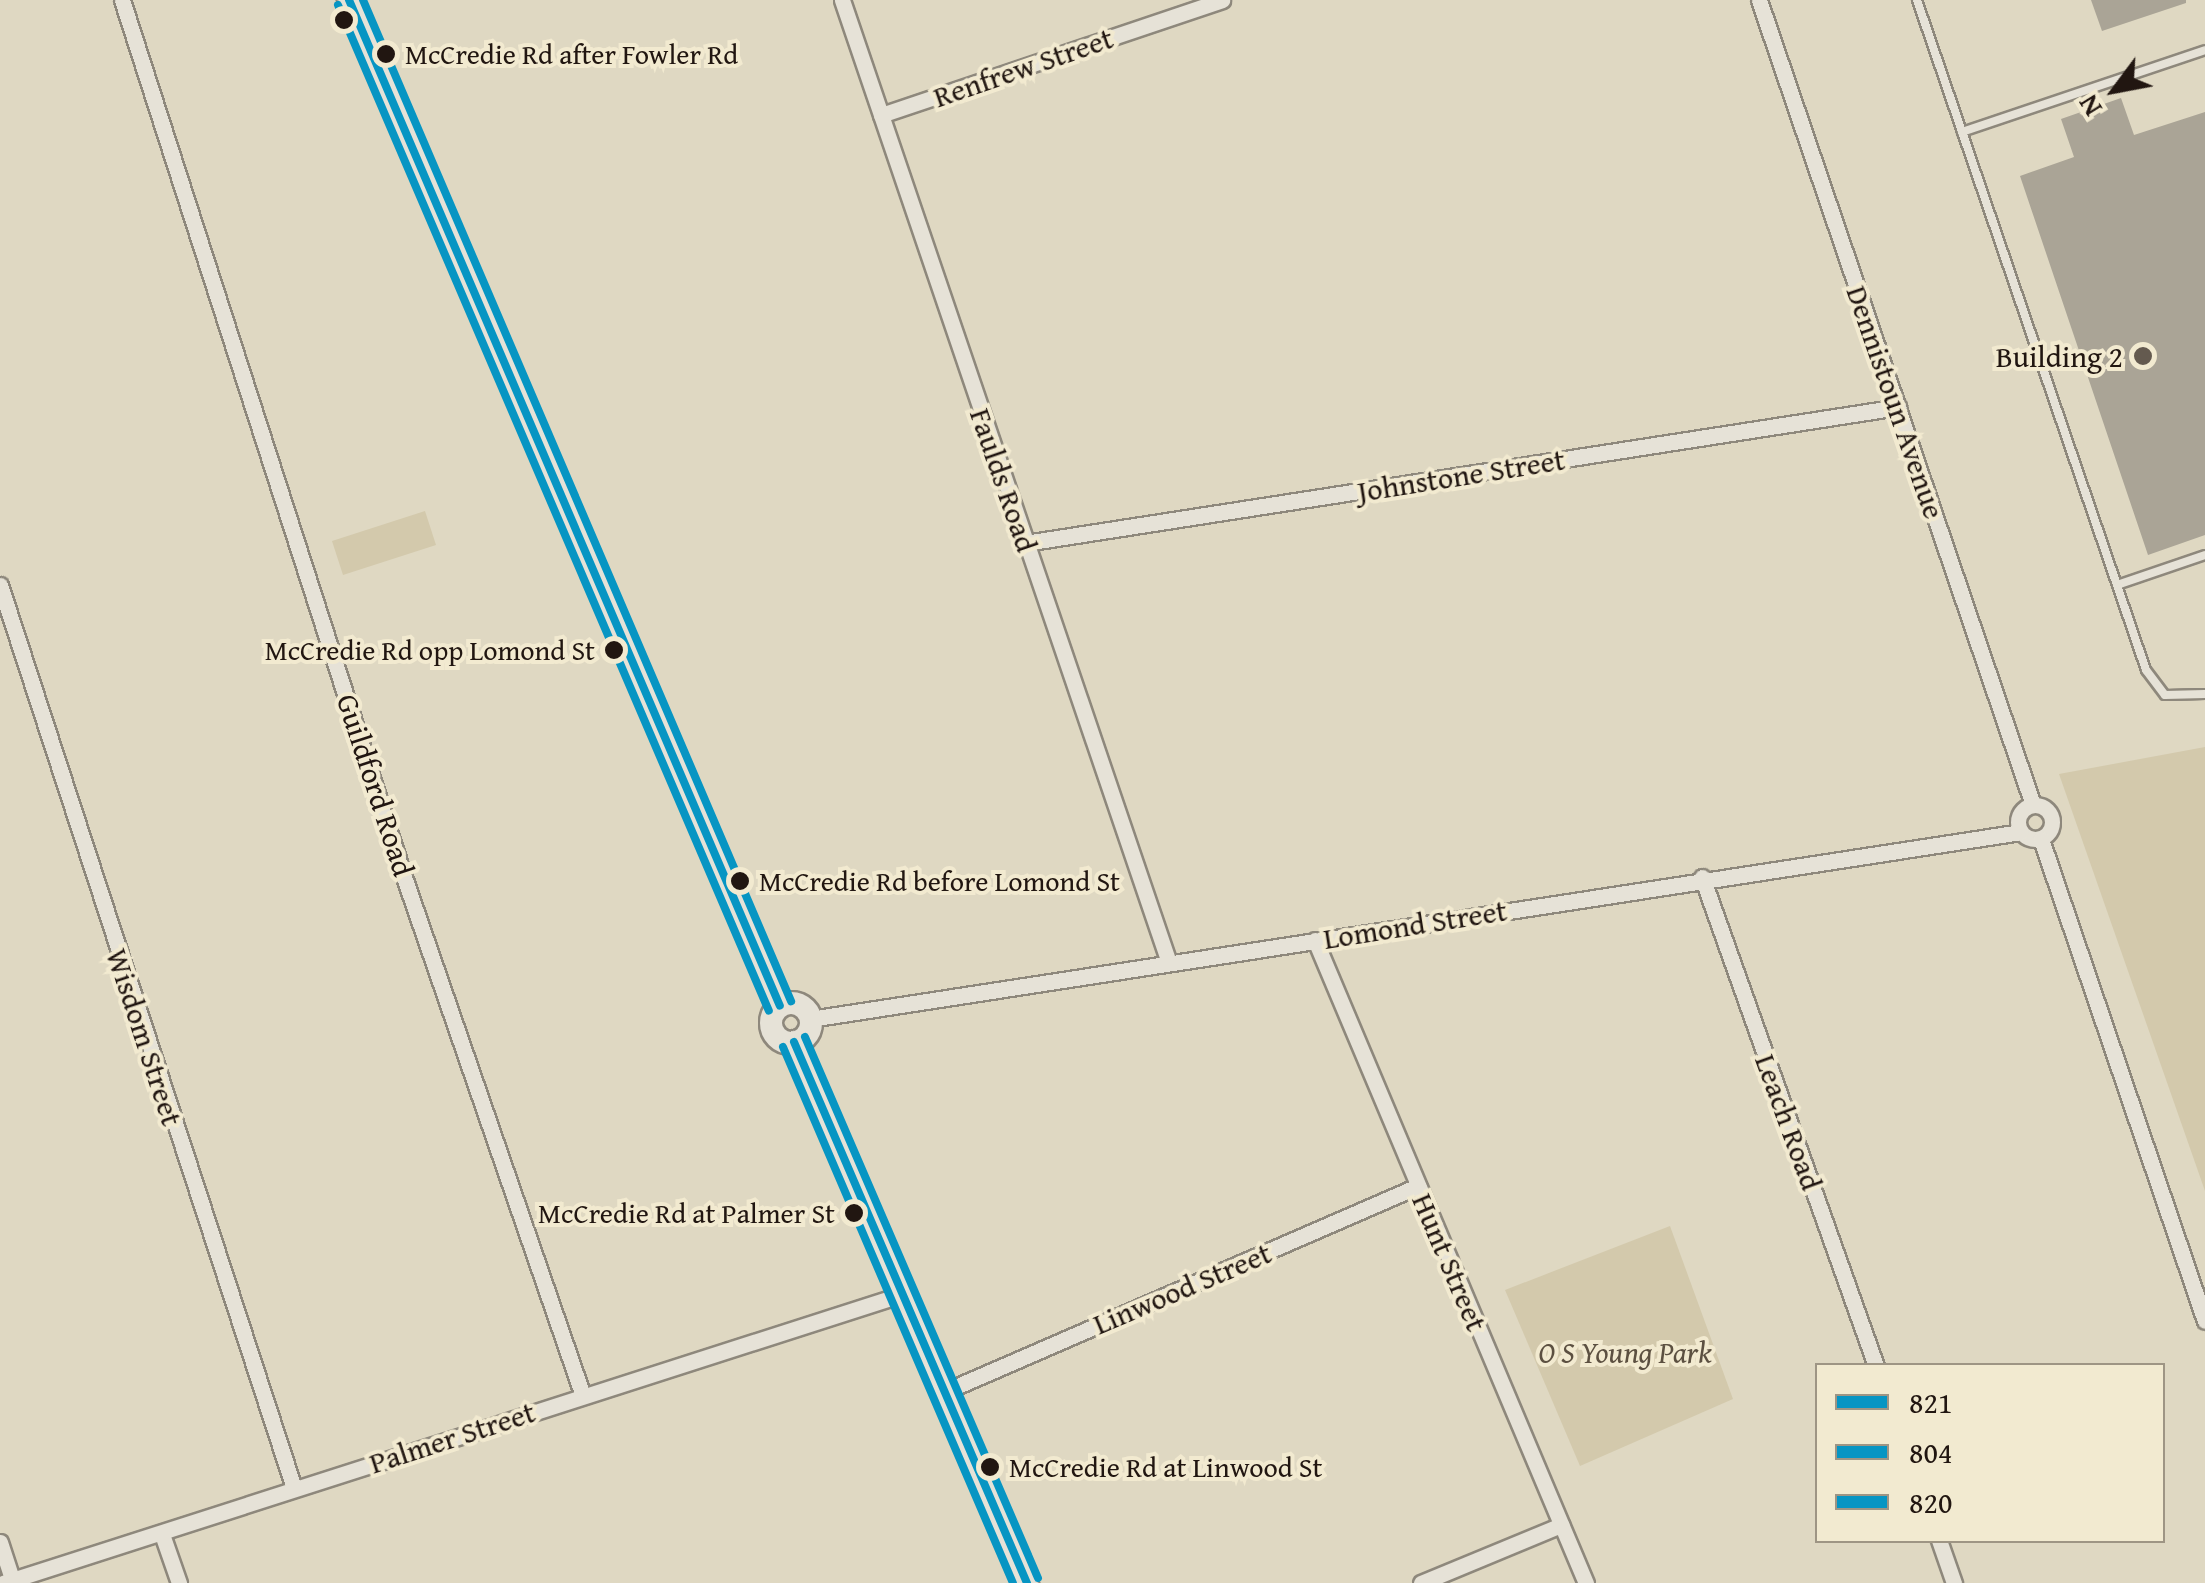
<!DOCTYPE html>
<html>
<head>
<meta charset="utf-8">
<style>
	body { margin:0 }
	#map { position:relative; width:2205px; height:1583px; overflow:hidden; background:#dfd8c2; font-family:"Gentium Book Plus",serif }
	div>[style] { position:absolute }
	.green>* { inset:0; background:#d3c9ac }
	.building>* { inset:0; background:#aaa496 }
	.roads { filter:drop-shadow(2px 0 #8e887c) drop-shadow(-2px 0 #8e887c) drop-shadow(0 2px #8e887c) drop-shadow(0 -2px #8e887c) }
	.lane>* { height:8px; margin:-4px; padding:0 4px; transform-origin:4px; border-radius:4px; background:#e6e2d7 }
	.street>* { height:15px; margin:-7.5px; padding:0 7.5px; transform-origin:7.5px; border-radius:7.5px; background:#e6e2d7 }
	.street>.ring { margin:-7.5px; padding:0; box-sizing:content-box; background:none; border:15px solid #e6e2d7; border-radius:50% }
	.secondary>* { height:22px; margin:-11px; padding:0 11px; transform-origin:11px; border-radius:11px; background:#e6e2d7 }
	.secondary>.ring { margin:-11px; padding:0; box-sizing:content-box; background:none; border:22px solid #e6e2d7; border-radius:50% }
	.bus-1>* { height:8px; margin:-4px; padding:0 4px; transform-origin:4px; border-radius:4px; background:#0795c3 }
	.bus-2>* { height:8px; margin:-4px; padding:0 4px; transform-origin:4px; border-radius:4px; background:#0795c3 }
	.bus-3>* { height:8px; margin:-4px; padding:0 4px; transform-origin:4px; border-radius:4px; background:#0795c3 }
	.dots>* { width:28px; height:28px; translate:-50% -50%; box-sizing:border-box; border:5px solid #f2ead0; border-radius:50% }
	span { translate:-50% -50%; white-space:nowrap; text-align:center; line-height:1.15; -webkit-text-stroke:8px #f2ead0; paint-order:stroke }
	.bus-label { font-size:28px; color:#211611 }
	.left { translate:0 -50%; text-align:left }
	.right { translate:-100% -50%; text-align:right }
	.street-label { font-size:30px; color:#211611 }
	.poi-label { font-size:30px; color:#211611 }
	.park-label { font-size:30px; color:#5c5041; font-style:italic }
	.legend { position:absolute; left:1815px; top:1363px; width:350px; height:180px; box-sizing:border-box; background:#f2ead0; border:2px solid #9e9584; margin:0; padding:12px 18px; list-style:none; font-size:30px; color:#211611 }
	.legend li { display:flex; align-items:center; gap:20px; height:50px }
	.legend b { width:50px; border:2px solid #9e9584 }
	.north { position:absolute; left:2065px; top:40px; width:100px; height:100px; -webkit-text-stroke:8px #f2ead0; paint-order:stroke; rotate:238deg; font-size:28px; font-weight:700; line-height:40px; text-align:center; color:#211611 }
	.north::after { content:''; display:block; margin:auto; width:35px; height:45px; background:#211611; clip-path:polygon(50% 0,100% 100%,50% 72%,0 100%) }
</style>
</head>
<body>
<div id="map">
	<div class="green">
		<i style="clip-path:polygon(425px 511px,436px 545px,343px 575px,332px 541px)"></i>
		<i style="clip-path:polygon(2205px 747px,2205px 1191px,2059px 774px)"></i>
		<i style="clip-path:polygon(1670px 1226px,1733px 1399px,1580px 1466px,1505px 1290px)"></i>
	</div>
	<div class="building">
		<i style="clip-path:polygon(2091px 0,2186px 0,2186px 3px,2102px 31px)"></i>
		<i style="clip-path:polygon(2121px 98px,2134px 135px,2205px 112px,2205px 535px,2148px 555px,2020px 176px,2074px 157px,2061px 119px)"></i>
	</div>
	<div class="roads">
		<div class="lane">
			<i style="left:1917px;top:0;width:708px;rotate:71.13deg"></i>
			<i style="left:2146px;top:670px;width:31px;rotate:53deg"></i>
			<i style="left:2165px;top:695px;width:40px;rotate:-1.4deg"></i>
			<i style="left:1962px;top:132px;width:256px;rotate:-18.6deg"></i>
			<i style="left:2117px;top:585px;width:93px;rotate:-18.8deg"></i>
		</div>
		<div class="street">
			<i style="left:122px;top:0;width:918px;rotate:72.18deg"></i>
			<i style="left:403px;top:874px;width:552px;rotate:70.97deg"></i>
			<i style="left:842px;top:0;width:1014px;rotate:71.24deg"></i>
			<i style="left:1759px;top:0;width:850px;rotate:71.2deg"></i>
			<i style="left:881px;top:115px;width:360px;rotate:-18.6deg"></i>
			<i style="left:1025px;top:543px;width:884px;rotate:-8.85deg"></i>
			<i style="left:0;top:585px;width:950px;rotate:71.97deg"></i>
			<i class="ring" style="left:2018px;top:805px;width:19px;height:19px"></i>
			<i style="left:2041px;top:839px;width:509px;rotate:71.21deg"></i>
			<i style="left:1702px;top:877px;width:519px;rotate:70.41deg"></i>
			<i style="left:1315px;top:940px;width:698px;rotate:67.15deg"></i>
			<i style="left:810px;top:1019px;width:1225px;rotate:-8.78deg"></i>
			<i style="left:946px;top:1391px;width:515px;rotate:-23.48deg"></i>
			<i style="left:163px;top:1537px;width:49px;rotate:70.8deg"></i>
			<i style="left:1939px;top:1540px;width:46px;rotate:70.8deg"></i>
			<i style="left:0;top:1542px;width:40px;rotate:72deg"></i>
			<i style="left:3px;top:1583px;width:945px;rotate:-17.8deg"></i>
			<i style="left:1421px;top:1583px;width:152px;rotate:-22.5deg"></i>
		</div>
		<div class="secondary">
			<i style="left:349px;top:0;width:1094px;rotate:66.81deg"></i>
			<i class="ring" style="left:771px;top:1003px;width:18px;height:18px"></i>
			<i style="left:794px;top:1042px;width:589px;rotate:66.7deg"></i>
		</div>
	</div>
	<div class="bus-1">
		<i style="left:349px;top:0;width:1094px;rotate:66.81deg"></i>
		<i style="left:794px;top:1042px;width:589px;rotate:66.7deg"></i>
	</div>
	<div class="bus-2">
		<i style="left:338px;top:5px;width:1094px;rotate:66.81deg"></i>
		<i style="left:783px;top:1047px;width:583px;rotate:66.78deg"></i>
	</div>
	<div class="bus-3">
		<i style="left:363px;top:0;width:1089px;rotate:66.85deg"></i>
		<i style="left:805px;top:1037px;width:589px;rotate:66.7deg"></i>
	</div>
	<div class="dots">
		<i style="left:344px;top:20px;background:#211611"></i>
		<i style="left:386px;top:54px;background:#211611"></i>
		<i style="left:2143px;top:356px;background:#645a4f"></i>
		<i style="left:614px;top:650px;background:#211611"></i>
		<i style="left:740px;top:881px;background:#211611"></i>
		<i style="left:854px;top:1213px;background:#211611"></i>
		<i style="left:990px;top:1467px;background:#211611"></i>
	</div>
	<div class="bus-label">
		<span class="left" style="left:405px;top:54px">McCredie Rd after Fowler Rd</span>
		<span class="right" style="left:595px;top:650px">McCredie Rd opp Lomond St</span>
		<span class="left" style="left:759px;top:881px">McCredie Rd before Lomond St</span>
		<span class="right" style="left:835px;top:1213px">McCredie Rd at Palmer St</span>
		<span class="left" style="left:1009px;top:1467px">McCredie Rd at Linwood St</span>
	</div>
	<div class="street-label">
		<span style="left:1023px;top:67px;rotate:-19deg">Renfrew Street</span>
		<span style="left:1896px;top:402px;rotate:71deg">Dennistoun Avenue</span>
		<span style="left:1461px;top:475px;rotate:-9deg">Johnstone Street</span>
		<span style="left:1004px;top:480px;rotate:71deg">Faulds Road</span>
		<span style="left:376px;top:785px;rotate:72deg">Guildford Road</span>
		<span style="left:1415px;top:924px;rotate:-9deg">Lomond Street</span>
		<span style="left:145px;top:1037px;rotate:72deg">Wisdom Street</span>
		<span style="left:1789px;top:1122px;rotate:70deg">Leach Road</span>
		<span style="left:1450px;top:1262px;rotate:67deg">Hunt Street</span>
		<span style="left:1182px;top:1288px;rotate:-23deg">Linwood Street</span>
		<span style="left:452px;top:1437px;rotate:-18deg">Palmer Street</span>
	</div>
	<div class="poi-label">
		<span class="right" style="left:2123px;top:356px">Building 2</span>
	</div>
	<div class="park-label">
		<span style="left:1625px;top:1352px">O S Young Park</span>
	</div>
	<ul class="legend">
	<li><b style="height:12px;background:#0795c3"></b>821</li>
	<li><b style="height:12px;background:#0795c3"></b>804</li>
	<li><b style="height:12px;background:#0795c3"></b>820</li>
	</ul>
	<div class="north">N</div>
</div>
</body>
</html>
